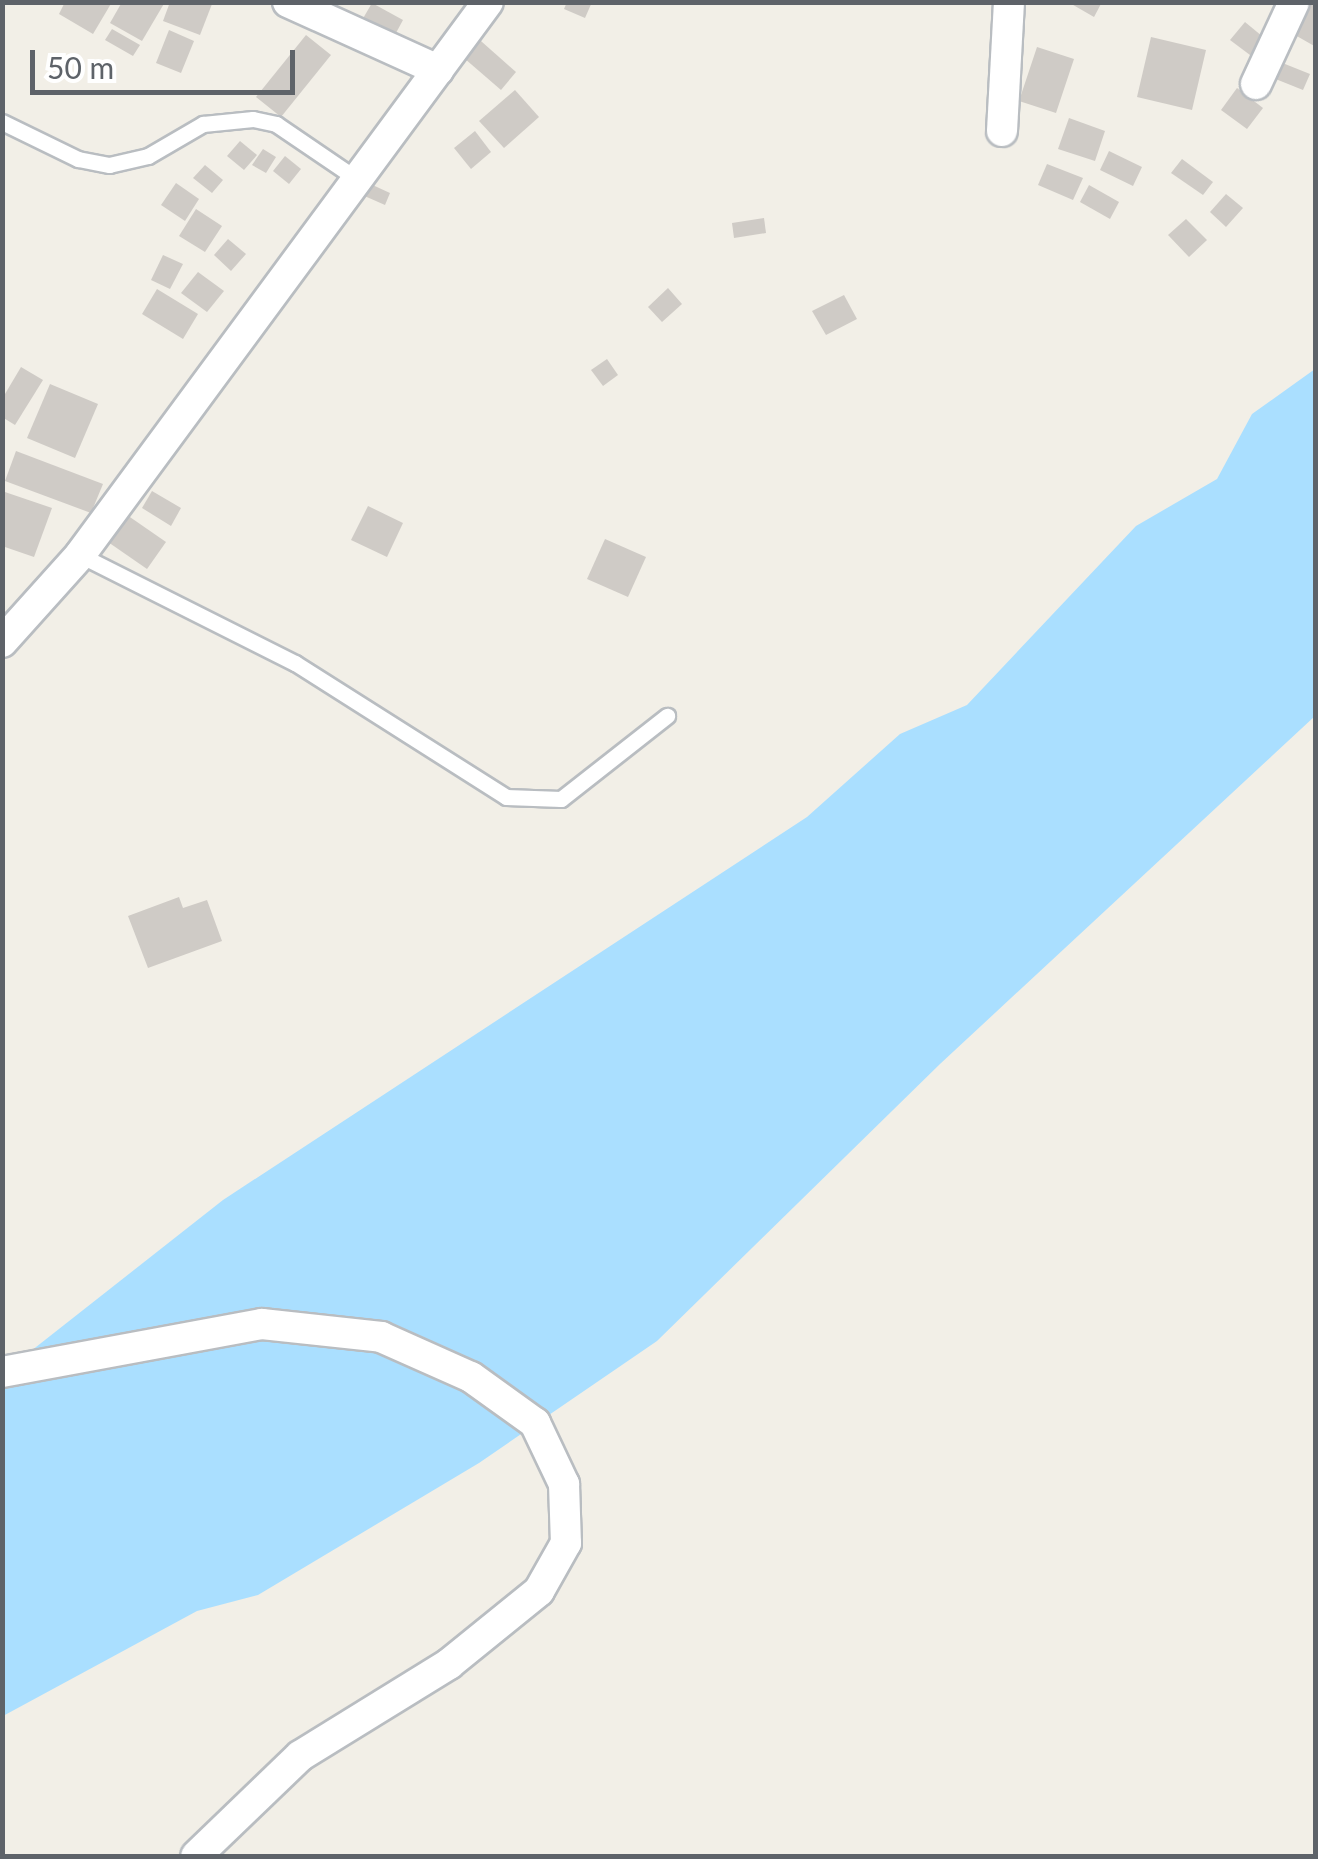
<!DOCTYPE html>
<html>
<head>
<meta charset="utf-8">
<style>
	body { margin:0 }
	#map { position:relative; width:1318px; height:1859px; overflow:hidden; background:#f2efe7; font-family:Lato,sans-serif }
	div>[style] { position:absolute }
	.water>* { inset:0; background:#aadfff }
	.building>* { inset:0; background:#cfcbc6 }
	.roads { filter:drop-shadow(2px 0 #b9bdc1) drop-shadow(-2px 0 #b9bdc1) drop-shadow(0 2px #b9bdc1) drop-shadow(0 -2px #b9bdc1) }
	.service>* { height:15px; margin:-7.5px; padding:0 7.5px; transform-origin:7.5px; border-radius:7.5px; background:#fff }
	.minor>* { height:30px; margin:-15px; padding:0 15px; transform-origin:15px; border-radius:15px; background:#fff }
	span { translate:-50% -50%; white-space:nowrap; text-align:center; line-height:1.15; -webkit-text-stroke:9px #fff; paint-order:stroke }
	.frame { position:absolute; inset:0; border:5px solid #5e6369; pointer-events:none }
	.scale { position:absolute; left:30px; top:50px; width:265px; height:45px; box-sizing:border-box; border:5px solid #5e6369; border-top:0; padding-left:12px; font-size:30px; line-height:35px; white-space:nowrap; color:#5e6369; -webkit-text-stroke:8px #fff; paint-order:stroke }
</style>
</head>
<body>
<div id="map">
	<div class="water">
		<i style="clip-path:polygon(1315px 369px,1315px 716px,940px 1064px,657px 1341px,479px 1463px,258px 1595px,197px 1611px,3px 1716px,3px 1373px,223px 1200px,807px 817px,900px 734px,967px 705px,1136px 526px,1217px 479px,1252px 414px)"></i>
	</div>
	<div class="building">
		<i style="clip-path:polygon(65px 2px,112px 2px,93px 34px,59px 14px)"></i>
		<i style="clip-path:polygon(122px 2px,165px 2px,142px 41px,110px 23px)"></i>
		<i style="clip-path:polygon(170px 2px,212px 4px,200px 35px,163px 21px)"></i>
		<i style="clip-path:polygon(567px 2px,592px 2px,585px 18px,564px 9px)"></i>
		<i style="clip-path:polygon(1068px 2px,1102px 2px,1094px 17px)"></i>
		<i style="clip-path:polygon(1304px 2px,1316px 2px,1316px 47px,1288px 31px)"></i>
		<i style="clip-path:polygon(372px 3px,403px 20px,390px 44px,358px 27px)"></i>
		<i style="clip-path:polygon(1245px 22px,1268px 41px,1254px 58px,1230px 40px)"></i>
		<i style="clip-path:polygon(112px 29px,140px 45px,133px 56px,105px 40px)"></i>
		<i style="clip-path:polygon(169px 30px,194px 41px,181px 73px,156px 63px)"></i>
		<i style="clip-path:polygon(473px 34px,516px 72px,501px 90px,457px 52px)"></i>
		<i style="clip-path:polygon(306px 35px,331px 55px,281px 117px,256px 97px)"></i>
		<i style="clip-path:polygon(1151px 37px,1206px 50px,1192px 110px,1137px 97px)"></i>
		<i style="clip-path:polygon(1037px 47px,1074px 59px,1056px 113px,1019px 101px)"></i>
		<i style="clip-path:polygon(1275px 60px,1310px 74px,1303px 90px,1268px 76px)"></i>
		<i style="clip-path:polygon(1237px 88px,1263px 108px,1247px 129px,1221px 110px)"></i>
		<i style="clip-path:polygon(515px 90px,539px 117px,504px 148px,479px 121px)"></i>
		<i style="clip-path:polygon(1069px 118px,1105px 131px,1095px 161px,1058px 149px)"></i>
		<i style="clip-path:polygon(475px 131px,491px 152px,471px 169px,454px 148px)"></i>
		<i style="clip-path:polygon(240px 141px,257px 155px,244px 170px,227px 156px)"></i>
		<i style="clip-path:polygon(263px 149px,276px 157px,266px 173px,252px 165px)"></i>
		<i style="clip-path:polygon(1109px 151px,1142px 167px,1133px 186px,1100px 170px)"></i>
		<i style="clip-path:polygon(285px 156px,301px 169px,289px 184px,273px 171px)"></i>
		<i style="clip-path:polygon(1182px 159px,1213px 182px,1203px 195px,1171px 173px)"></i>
		<i style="clip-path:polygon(1047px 164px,1083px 178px,1073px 200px,1038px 185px)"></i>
		<i style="clip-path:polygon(205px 165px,223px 180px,212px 193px,193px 178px)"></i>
		<i style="clip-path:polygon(366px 182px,390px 193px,385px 205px,360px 194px)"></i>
		<i style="clip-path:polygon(176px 183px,199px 199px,185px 221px,161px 205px)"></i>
		<i style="clip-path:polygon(1089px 185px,1119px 202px,1110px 219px,1080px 202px)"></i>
		<i style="clip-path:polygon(1226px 194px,1243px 208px,1226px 227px,1210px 212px)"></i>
		<i style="clip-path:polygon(196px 209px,222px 226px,205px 252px,179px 236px)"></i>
		<i style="clip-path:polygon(764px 218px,766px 233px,734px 238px,732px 223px)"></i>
		<i style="clip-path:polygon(1186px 219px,1207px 240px,1189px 257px,1168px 235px)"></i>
		<i style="clip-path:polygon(228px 239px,246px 254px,231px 271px,214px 255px)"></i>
		<i style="clip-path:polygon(163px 255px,183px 264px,170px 289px,151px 280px)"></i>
		<i style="clip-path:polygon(198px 272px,224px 291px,207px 312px,181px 293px)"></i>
		<i style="clip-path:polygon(668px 288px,682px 304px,662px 322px,648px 307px)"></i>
		<i style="clip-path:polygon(157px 289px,198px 314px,183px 339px,142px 314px)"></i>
		<i style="clip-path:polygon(844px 295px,857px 319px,826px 335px,812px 311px)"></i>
		<i style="clip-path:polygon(607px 359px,618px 375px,603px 386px,591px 370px)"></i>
		<i style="clip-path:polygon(21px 367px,43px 380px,15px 425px,2px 417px,2px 399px)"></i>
		<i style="clip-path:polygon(50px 384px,98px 404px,75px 458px,27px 438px)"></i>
		<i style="clip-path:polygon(16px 451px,103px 484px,91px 513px,5px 481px)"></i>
		<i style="clip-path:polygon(2px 491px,52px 508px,34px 557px,2px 546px)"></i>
		<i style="clip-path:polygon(152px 491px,181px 508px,171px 526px,142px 508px)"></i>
		<i style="clip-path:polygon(368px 506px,403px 523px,387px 557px,351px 540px)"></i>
		<i style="clip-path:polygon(127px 515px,166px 542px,147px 569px,108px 542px)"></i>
		<i style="clip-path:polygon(605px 539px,646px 557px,628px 597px,587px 579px)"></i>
		<i style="clip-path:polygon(179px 897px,183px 908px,207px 900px,222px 941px,148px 968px,128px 916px)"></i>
	</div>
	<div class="roads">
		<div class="service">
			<i style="left:2px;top:122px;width:85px;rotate:26deg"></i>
			<i style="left:78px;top:159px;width:32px;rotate:11deg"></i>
			<i style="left:109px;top:165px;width:40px;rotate:-13deg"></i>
			<i style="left:148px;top:156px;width:64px;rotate:-30.2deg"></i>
			<i style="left:203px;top:124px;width:50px;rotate:-5.7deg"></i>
			<i style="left:253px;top:119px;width:24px;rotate:12deg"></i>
			<i style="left:276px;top:124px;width:98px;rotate:34.2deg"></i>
			<i style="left:80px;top:555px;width:241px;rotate:26.7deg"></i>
			<i style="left:295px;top:663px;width:250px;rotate:32.4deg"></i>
			<i style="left:506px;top:797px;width:55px;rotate:2.1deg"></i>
			<i style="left:561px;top:799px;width:135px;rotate:-38.1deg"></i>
		</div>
		<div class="minor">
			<i style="left:288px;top:2px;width:165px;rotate:24.4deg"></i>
			<i style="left:1256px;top:84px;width:90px;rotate:-65.1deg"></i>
			<i style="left:1002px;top:131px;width:129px;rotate:-86.9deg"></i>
			<i style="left:2px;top:642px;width:117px;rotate:-48.1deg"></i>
			<i style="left:80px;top:555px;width:687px;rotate:-53.58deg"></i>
			<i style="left:2px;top:1372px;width:264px;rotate:-10.5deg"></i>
			<i style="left:262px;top:1324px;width:120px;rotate:6.2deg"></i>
			<i style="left:381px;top:1337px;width:98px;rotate:24deg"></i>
			<i style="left:471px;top:1377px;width:79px;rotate:35.7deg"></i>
			<i style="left:535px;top:1423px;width:68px;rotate:64.6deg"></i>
			<i style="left:564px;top:1484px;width:59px;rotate:88.1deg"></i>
			<i style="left:566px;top:1543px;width:55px;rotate:119.4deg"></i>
			<i style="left:539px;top:1591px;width:116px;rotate:141deg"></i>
			<i style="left:449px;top:1664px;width:175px;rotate:148.3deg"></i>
			<i style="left:300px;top:1756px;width:144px;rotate:136.1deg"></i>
		</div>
	</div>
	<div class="frame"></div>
	<div class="scale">50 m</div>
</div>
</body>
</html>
